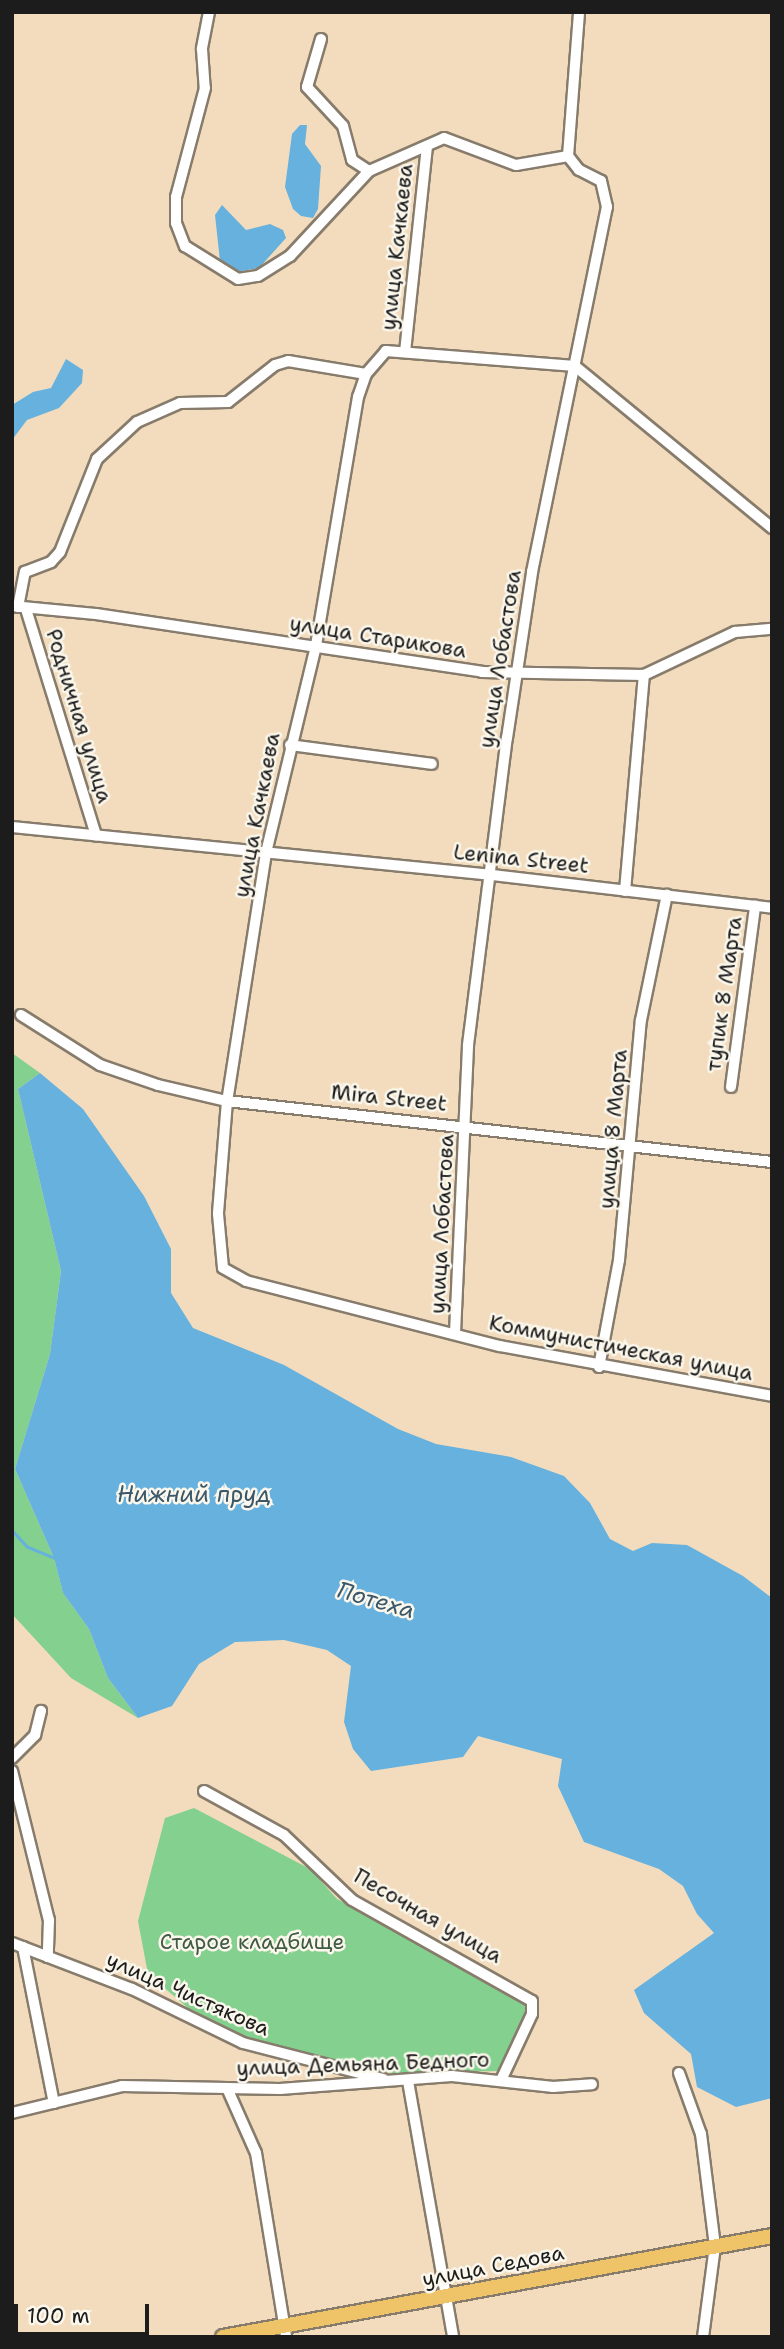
<!DOCTYPE html>
<html>
<head>
<meta charset="utf-8">
<style>
	body { margin:0 }
	#map { position:relative; width:784px; height:2349px; overflow:hidden; background:#f2dcbd; font-family:"Shantell Sans",sans-serif }
	div>[style] { position:absolute }
	.green>* { inset:0; background:#83d08f }
	.water>* { inset:0; background:#66b1de }
	.stream>* { height:2.5px; margin:-1.25px; padding:0 1.25px; transform-origin:1.25px; border-radius:1.25px; background:#66b1de }
	.roads { filter:drop-shadow(2px 0 #877c6c) drop-shadow(-2px 0 #877c6c) drop-shadow(0 2px #877c6c) drop-shadow(0 -2px #877c6c) }
	.minor>* { height:10px; margin:-5px; padding:0 5px; transform-origin:5px; border-radius:5px; background:#fff }
	.major>* { height:14px; margin:-7px; padding:0 7px; transform-origin:7px; border-radius:7px; background:#efc469 }
	span { translate:-50% -50%; white-space:nowrap; text-align:center; line-height:1.15; -webkit-text-stroke:5px #fbf7ec; paint-order:stroke }
	.street-label { font-size:21px; color:#1c1c1c }
	.park-label { font-size:21px; color:#405b44 }
	.water-label { font-size:23px; color:#3a586a; font-style:italic }
	.frame { position:absolute; inset:0; border:14px solid #1c1c1c; pointer-events:none }
	.scale { position:absolute; left:14px; top:2304px; width:135px; height:32px; box-sizing:border-box; border:4px solid #1c1c1c; border-top:0; padding-left:9px; font-size:21px; line-height:24px; white-space:nowrap; color:#1c1c1c; -webkit-text-stroke:5px #fbf7ec; paint-order:stroke }
</style>
</head>
<body>
<div id="map">
	<div class="green">
		<i style="clip-path:polygon(12px 1053px,40px 1073px,18px 1089px,61px 1271px,50px 1354px,15px 1469px,54px 1558px,63px 1593px,89px 1629px,108px 1678px,138px 1718px,71px 1678px,12px 1614px)"></i>
		<i style="clip-path:polygon(194px 1808px,310px 1869px,337px 1899px,476px 1968px,524px 1999px,529px 2013px,501px 2071px,393px 2073px,299px 2059px,214px 2030px,148px 1974px,138px 1921px,165px 1818px)"></i>
	</div>
	<div class="water">
		<i style="clip-path:polygon(300px 125px,307px 125px,305px 144px,321px 166px,318px 209px,313px 218px,301px 216px,293px 209px,285px 187px,292px 134px)"></i>
		<i style="clip-path:polygon(222px 205px,246px 230px,270px 224px,283px 230px,286px 238px,259px 268px,236px 272px,220px 261px,215px 215px)"></i>
		<i style="clip-path:polygon(66px 359px,83px 370px,82px 383px,59px 408px,27px 420px,12px 440px,12px 405px,33px 392px,51px 388px)"></i>
		<i style="clip-path:polygon(40px 1073px,83px 1109px,144px 1196px,171px 1249px,171px 1293px,193px 1328px,284px 1365px,398px 1429px,436px 1444px,511px 1457px,564px 1476px,590px 1503px,610px 1539px,633px 1551px,652px 1543px,687px 1545px,743px 1576px,772px 1598px,772px 2098px,736px 2107px,697px 2087px,691px 2054px,644px 2013px,634px 1990px,714px 1933px,697px 1914px,683px 1886px,659px 1869px,584px 1842px,558px 1786px,562px 1759px,478px 1736px,463px 1757px,371px 1771px,353px 1749px,344px 1722px,351px 1666px,327px 1650px,284px 1640px,235px 1642px,199px 1664px,172px 1706px,138px 1718px,108px 1678px,89px 1629px,63px 1593px,54px 1558px,15px 1469px,50px 1354px,61px 1271px,18px 1089px)"></i>
	</div>
	<div class="stream">
		<i style="left:12px;top:1530px;width:23px;rotate:47deg"></i>
		<i style="left:28px;top:1547px;width:29px;rotate:22deg"></i>
	</div>
	<div class="roads">
		<div class="minor">
			<i style="left:209px;top:12px;width:38px;rotate:101deg"></i>
			<i style="left:202px;top:49px;width:39px;rotate:86deg"></i>
			<i style="left:205px;top:88px;width:113px;rotate:104.9deg"></i>
			<i style="left:176px;top:197px;width:26px;rotate:90deg"></i>
			<i style="left:176px;top:223px;width:25px;rotate:69deg"></i>
			<i style="left:185px;top:246px;width:62px;rotate:31.9deg"></i>
			<i style="left:238px;top:279px;width:20px;rotate:-9deg"></i>
			<i style="left:258px;top:276px;width:38px;rotate:-32deg"></i>
			<i style="left:290px;top:256px;width:116px;rotate:-47.1deg"></i>
			<i style="left:369px;top:171px;width:82px;rotate:-23.7deg"></i>
			<i style="left:444px;top:138px;width:77px;rotate:20.6deg"></i>
			<i style="left:516px;top:165px;width:53px;rotate:-9.8deg"></i>
			<i style="left:321px;top:39px;width:50px;rotate:106.3deg"></i>
			<i style="left:307px;top:87px;width:53px;rotate:47.3deg"></i>
			<i style="left:343px;top:126px;width:35px;rotate:75deg"></i>
			<i style="left:352px;top:160px;width:20px;rotate:33deg"></i>
			<i style="left:405px;top:352px;width:207px;rotate:-83.9deg"></i>
			<i style="left:772px;top:528px;width:255px;rotate:-140.6deg"></i>
			<i style="left:575px;top:366px;width:190px;rotate:-175.5deg"></i>
			<i style="left:386px;top:351px;width:30px;rotate:131deg"></i>
			<i style="left:366px;top:374px;width:24px;rotate:109deg"></i>
			<i style="left:358px;top:397px;width:253px;rotate:99.6deg"></i>
			<i style="left:316px;top:646px;width:213px;rotate:103.6deg"></i>
			<i style="left:266px;top:853px;width:251px;rotate:98.9deg"></i>
			<i style="left:227px;top:1101px;width:113px;rotate:94.6deg"></i>
			<i style="left:218px;top:1214px;width:54px;rotate:84.7deg"></i>
			<i style="left:223px;top:1268px;width:26px;rotate:29deg"></i>
			<i style="left:246px;top:1281px;width:262px;rotate:14.4deg"></i>
			<i style="left:500px;top:1346px;width:277px;rotate:10.4deg"></i>
			<i style="left:12px;top:606px;width:84px;rotate:5.4deg"></i>
			<i style="left:96px;top:614px;width:390px;rotate:8.5deg"></i>
			<i style="left:482px;top:672px;width:162px;rotate:1.1deg"></i>
			<i style="left:644px;top:675px;width:101px;rotate:-25.3deg"></i>
			<i style="left:735px;top:632px;width:37px;rotate:-5deg"></i>
			<i style="left:18px;top:607px;width:36px;rotate:-79deg"></i>
			<i style="left:25px;top:572px;width:28px;rotate:-21deg"></i>
			<i style="left:51px;top:562px;width:13px;rotate:-48deg"></i>
			<i style="left:60px;top:552px;width:100px;rotate:-68.3deg"></i>
			<i style="left:97px;top:459px;width:54px;rotate:-42.8deg"></i>
			<i style="left:137px;top:422px;width:47px;rotate:-23.8deg"></i>
			<i style="left:180px;top:403px;width:48px;rotate:-1.2deg"></i>
			<i style="left:228px;top:402px;width:60px;rotate:-38.2deg"></i>
			<i style="left:275px;top:365px;width:14px;rotate:-17deg"></i>
			<i style="left:288px;top:361px;width:79px;rotate:9.5deg"></i>
			<i style="left:26px;top:609px;width:237px;rotate:72.8deg"></i>
			<i style="left:290px;top:745px;width:143px;rotate:7.6deg"></i>
			<i style="left:12px;top:827px;width:483px;rotate:5.7deg"></i>
			<i style="left:493px;top:875px;width:281px;rotate:6.7deg"></i>
			<i style="left:625px;top:891px;width:217px;rotate:-85deg"></i>
			<i style="left:21px;top:1015px;width:93px;rotate:32.3deg"></i>
			<i style="left:100px;top:1065px;width:61px;rotate:19deg"></i>
			<i style="left:158px;top:1085px;width:71px;rotate:13.1deg"></i>
			<i style="left:227px;top:1101px;width:548px;rotate:6.39deg"></i>
			<i style="left:731px;top:1087px;width:183px;rotate:-82.4deg"></i>
			<i style="left:455px;top:1333px;width:288px;rotate:-87.4deg"></i>
			<i style="left:468px;top:1045px;width:309px;rotate:-82.8deg"></i>
			<i style="left:507px;top:738px;width:168px;rotate:-81.4deg"></i>
			<i style="left:532px;top:572px;width:373px;rotate:-78.4deg"></i>
			<i style="left:607px;top:207px;width:27px;rotate:-103deg"></i>
			<i style="left:601px;top:181px;width:25px;rotate:-153deg"></i>
			<i style="left:579px;top:170px;width:18px;rotate:-128deg"></i>
			<i style="left:568px;top:156px;width:144px;rotate:-85.6deg"></i>
			<i style="left:599px;top:1367px;width:109px;rotate:-79.4deg"></i>
			<i style="left:619px;top:1260px;width:241px;rotate:-84.8deg"></i>
			<i style="left:641px;top:1020px;width:128px;rotate:-78.3deg"></i>
			<i style="left:12px;top:1758px;width:33px;rotate:-45deg"></i>
			<i style="left:35px;top:1735px;width:25px;rotate:-76deg"></i>
			<i style="left:12px;top:1771px;width:154px;rotate:76.1deg"></i>
			<i style="left:49px;top:1920px;width:37px;rotate:92deg"></i>
			<i style="left:204px;top:1791px;width:91px;rotate:28.8deg"></i>
			<i style="left:284px;top:1835px;width:94px;rotate:43.7deg"></i>
			<i style="left:352px;top:1900px;width:206px;rotate:29.3deg"></i>
			<i style="left:532px;top:2001px;width:13px;rotate:90deg"></i>
			<i style="left:532px;top:2014px;width:71px;rotate:115.1deg"></i>
			<i style="left:12px;top:1943px;width:129px;rotate:21deg"></i>
			<i style="left:132px;top:1989px;width:123px;rotate:25.9deg"></i>
			<i style="left:243px;top:2043px;width:145px;rotate:14.4deg"></i>
			<i style="left:23px;top:1947px;width:159px;rotate:78.8deg"></i>
			<i style="left:679px;top:2073px;width:65px;rotate:70.2deg"></i>
			<i style="left:701px;top:2134px;width:113px;rotate:82.9deg"></i>
			<i style="left:715px;top:2246px;width:92px;rotate:97.5deg"></i>
			<i style="left:408px;top:2081px;width:260px;rotate:80deg"></i>
			<i style="left:227px;top:2088px;width:71px;rotate:66deg"></i>
			<i style="left:256px;top:2153px;width:186px;rotate:80.7deg"></i>
			<i style="left:12px;top:2113px;width:113px;rotate:-13.8deg"></i>
			<i style="left:122px;top:2086px;width:158px;rotate:1.1deg"></i>
			<i style="left:280px;top:2089px;width:172px;rotate:-4.3deg"></i>
			<i style="left:452px;top:2076px;width:102px;rotate:6.2deg"></i>
			<i style="left:553px;top:2087px;width:39px;rotate:-4deg"></i>
		</div>
		<div class="major">
			<i style="left:223px;top:2337px;width:558px;rotate:-10.42deg"></i>
		</div>
	</div>
	<div class="street-label">
		<span style="left:397px;top:247px;rotate:-84deg">улица Качкаева</span>
		<span style="left:378px;top:637px;rotate:9deg">улица Старикова</span>
		<span style="left:500px;top:659px;rotate:-81deg">улица Лобастова</span>
		<span style="left:79px;top:716px;rotate:73deg">Родничная улица</span>
		<span style="left:257px;top:815px;rotate:-79deg">улица Качкаева</span>
		<span style="left:521px;top:859px;rotate:6deg">Lenina Street</span>
		<span style="left:724px;top:994px;rotate:-82deg">тупик 8 Марта</span>
		<span style="left:389px;top:1098px;rotate:6deg">Mira Street</span>
		<span style="left:613px;top:1129px;rotate:-85deg">улица 8 Марта</span>
		<span style="left:442px;top:1224px;rotate:-87deg">улица Лобастова</span>
		<span style="left:621px;top:1348px;rotate:11deg">Коммунистическая улица</span>
		<span style="left:428px;top:1916px;rotate:30deg">Песочная улица</span>
		<span style="left:188px;top:1994px;rotate:24deg">улица Чистякова</span>
		<span style="left:363px;top:2064px;rotate:-2deg">улица Демьяна Бедного</span>
		<span style="left:493px;top:2266px;rotate:-11deg">улица Седова</span>
	</div>
	<div class="park-label">
		<span style="left:252px;top:1942px">Старое кладбище</span>
	</div>
	<div class="water-label">
		<span style="left:194px;top:1494px">Нижний пруд</span>
		<span style="left:376px;top:1600px;rotate:16deg">Потеха</span>
	</div>
	<div class="frame"></div>
	<div class="scale">100 m</div>
</div>
</body>
</html>
